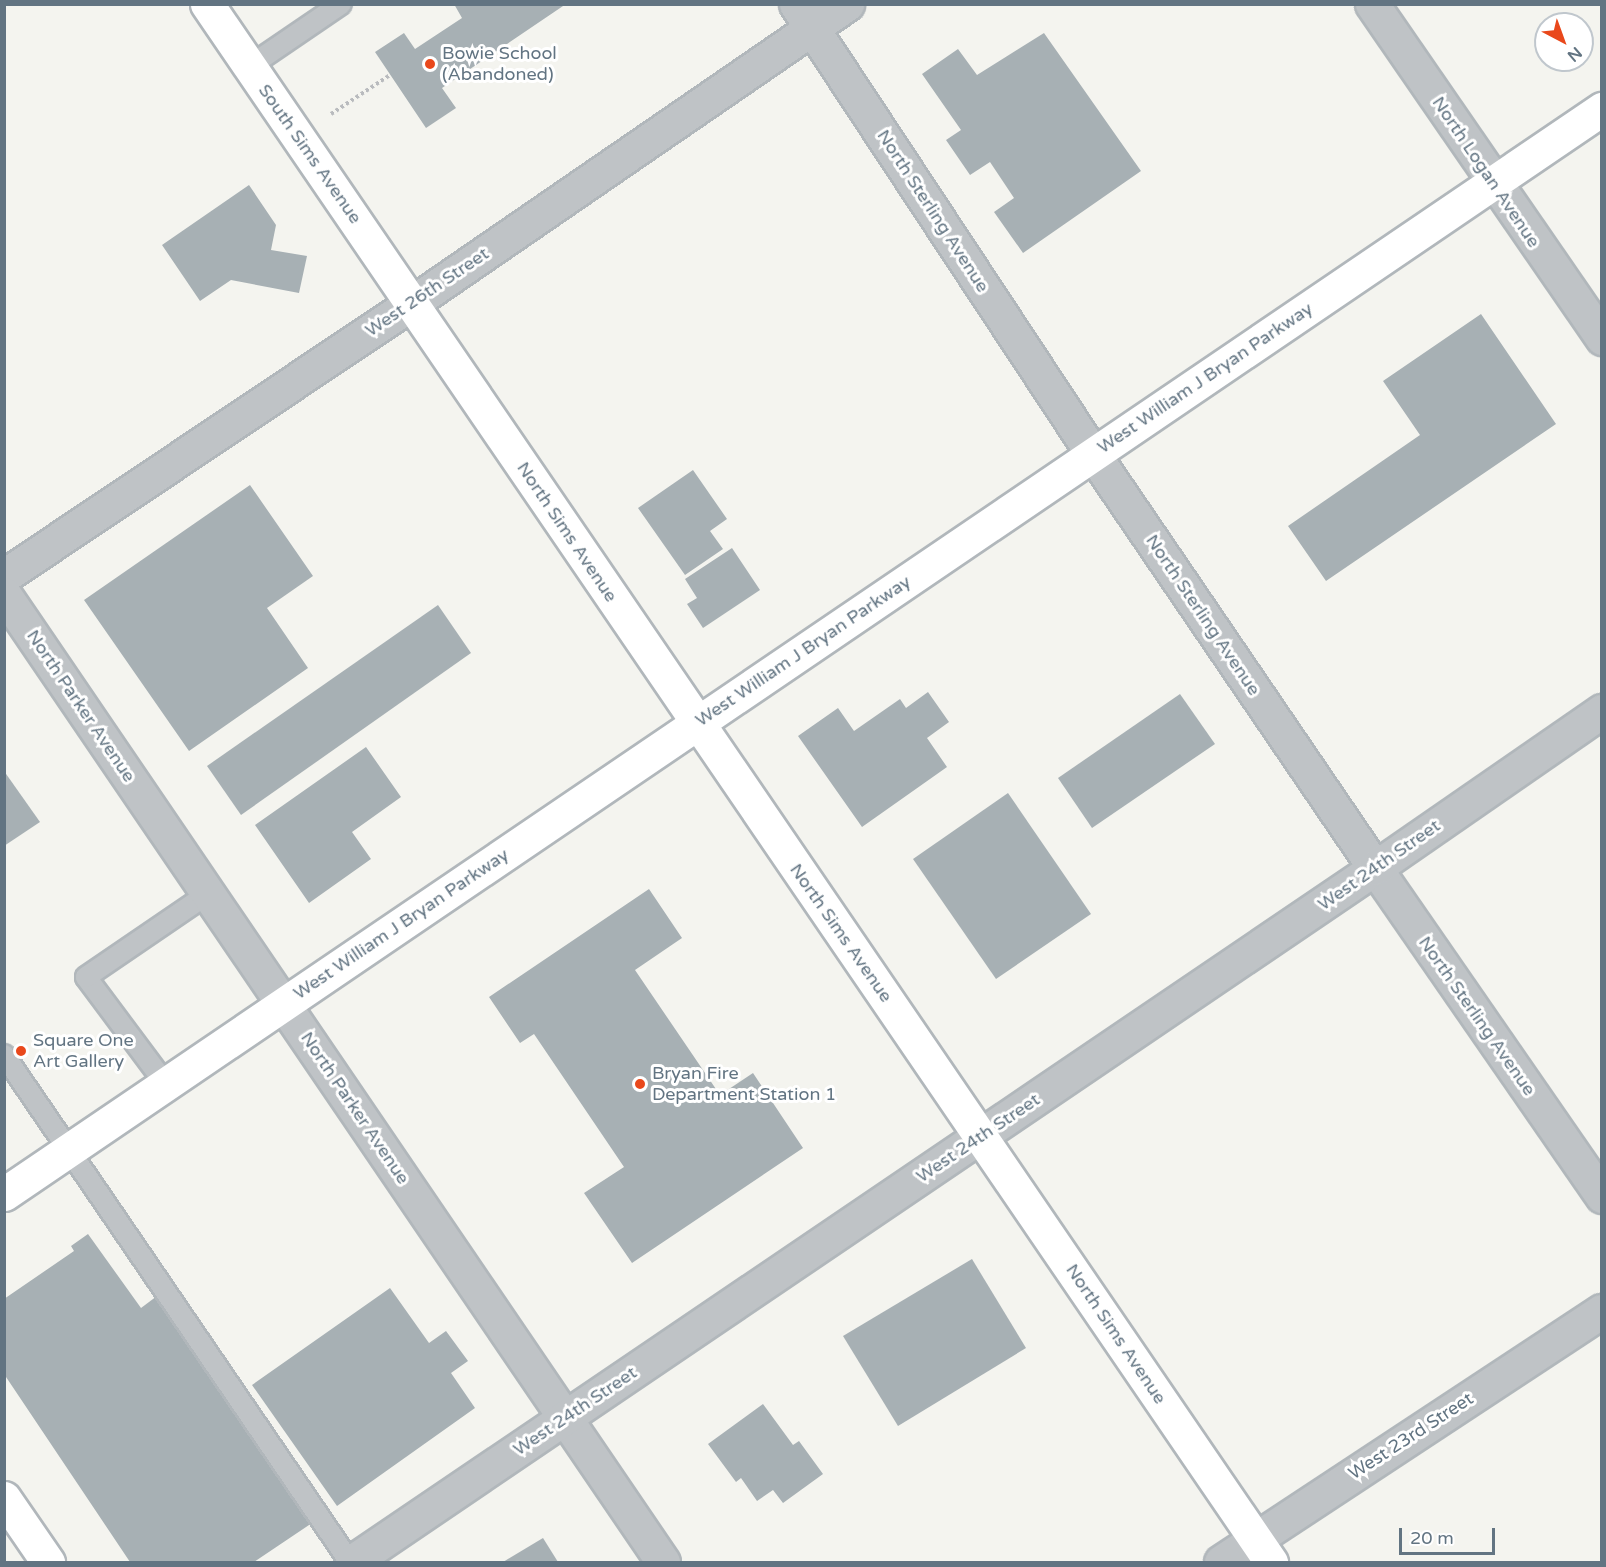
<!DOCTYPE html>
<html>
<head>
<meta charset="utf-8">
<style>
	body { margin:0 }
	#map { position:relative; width:1606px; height:1567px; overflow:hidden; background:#f4f4ef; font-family:"Varela Round",sans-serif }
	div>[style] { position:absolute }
	.building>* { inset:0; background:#a7b0b4 }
	.path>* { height:4px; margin-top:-2px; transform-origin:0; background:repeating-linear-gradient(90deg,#b9bbbe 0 3px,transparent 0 6px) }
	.roads { filter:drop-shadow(2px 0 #b1b7bb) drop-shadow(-2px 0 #b1b7bb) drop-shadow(0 2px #b1b7bb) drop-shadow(0 -2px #b1b7bb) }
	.lane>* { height:20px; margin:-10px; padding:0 10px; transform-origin:10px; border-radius:10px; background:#bfc3c6 }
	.street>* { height:33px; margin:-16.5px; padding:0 16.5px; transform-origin:16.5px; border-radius:16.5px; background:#bfc3c6 }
	.secondary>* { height:33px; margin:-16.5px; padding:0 16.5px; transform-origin:16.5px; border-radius:16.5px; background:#fff }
	.primary>* { height:33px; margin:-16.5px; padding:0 16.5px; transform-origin:16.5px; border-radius:16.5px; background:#fff }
	.dots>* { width:16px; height:16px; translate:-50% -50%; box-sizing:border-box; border:3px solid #fff; border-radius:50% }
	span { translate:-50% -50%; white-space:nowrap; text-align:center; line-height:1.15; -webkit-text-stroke:6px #fff; paint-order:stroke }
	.poi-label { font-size:18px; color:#627482 }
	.left { translate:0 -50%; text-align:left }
	.street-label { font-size:18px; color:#627482 }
	.frame { position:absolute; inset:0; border:6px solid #627482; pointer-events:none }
	.north { position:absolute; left:1534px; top:12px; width:60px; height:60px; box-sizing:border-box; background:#fff; border:2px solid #c0c7cd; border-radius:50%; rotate:139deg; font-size:16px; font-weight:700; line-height:24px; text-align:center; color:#627482 }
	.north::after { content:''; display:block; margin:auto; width:21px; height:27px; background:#e9481b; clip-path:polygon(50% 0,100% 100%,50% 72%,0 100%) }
	.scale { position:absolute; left:1399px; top:1528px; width:96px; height:27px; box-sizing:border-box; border:3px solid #627482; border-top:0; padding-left:8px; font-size:18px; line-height:21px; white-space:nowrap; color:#627482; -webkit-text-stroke:4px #fff; paint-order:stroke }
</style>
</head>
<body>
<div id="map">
	<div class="building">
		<i style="clip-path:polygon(454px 4px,566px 4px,442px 88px,456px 108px,426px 128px,375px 52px,404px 33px,415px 49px,462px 18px)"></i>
		<i style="clip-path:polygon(1044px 33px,1141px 171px,1023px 253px,994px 212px,1014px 198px,990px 162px,970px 175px,946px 140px,961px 130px,922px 74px,958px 49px,977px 75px)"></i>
		<i style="clip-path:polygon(249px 185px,276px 225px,271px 250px,307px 256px,299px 293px,231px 280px,200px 301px,162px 245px)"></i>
		<i style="clip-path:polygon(1481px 314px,1556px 424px,1326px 581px,1288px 526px,1420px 435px,1383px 381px)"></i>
		<i style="clip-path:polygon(693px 470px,727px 519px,710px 531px,723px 549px,685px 575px,638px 508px)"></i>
		<i style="clip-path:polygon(250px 485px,313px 576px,267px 608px,308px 668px,189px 751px,84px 600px)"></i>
		<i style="clip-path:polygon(732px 548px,760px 590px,703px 628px,687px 604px,697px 598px,685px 579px)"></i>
		<i style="clip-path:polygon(438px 605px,471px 653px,241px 815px,207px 766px)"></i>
		<i style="clip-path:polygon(928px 692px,949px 722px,927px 738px,947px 767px,862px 827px,798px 736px,838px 708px,854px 731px,900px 699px,906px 708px)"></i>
		<i style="clip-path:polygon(1180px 694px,1215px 744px,1092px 828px,1058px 778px)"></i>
		<i style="clip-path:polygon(366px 747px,401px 797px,352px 832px,371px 859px,309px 903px,255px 825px)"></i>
		<i style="clip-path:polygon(4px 771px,40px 822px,4px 846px)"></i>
		<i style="clip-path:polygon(1008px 793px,1091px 914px,996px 979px,913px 859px)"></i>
		<i style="clip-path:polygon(649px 889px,682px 938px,635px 970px,720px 1095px,753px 1073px,803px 1148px,632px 1263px,584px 1193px,624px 1167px,534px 1034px,520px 1043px,489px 997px)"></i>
		<i style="clip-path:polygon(88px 1234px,141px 1308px,157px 1296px,312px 1523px,254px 1562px,130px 1562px,4px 1374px,4px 1299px,74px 1251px,71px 1246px)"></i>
		<i style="clip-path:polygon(972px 1259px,1026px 1348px,898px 1426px,843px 1336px)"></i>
		<i style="clip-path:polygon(390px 1288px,429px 1343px,446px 1331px,468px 1361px,451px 1373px,475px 1408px,337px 1506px,252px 1385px)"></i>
		<i style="clip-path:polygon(763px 1404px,793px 1445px,799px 1441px,823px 1474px,783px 1503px,773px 1490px,757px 1501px,741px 1478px,736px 1482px,708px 1444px)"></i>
		<i style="clip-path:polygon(543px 1538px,558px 1562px,503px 1562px)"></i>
	</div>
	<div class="path">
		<i style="left:331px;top:114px;width:71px;rotate:-33.5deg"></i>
	</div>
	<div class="roads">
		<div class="lane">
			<i style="left:250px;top:66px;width:110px;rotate:-34.3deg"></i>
			<i style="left:4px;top:1055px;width:614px;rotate:55.69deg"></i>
			<i style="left:165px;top:1083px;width:132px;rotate:-126.7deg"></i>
			<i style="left:86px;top:977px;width:149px;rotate:-34.3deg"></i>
		</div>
		<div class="street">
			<i style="left:796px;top:4px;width:539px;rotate:56.58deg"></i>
			<i style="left:1093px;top:454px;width:501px;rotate:55.74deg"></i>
			<i style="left:1375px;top:868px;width:399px;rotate:55.3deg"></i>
			<i style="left:1372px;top:4px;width:406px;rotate:55.4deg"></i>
			<i style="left:4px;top:576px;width:491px;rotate:-33.8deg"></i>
			<i style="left:412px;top:303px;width:528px;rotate:-34.5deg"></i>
			<i style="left:4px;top:594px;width:1171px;rotate:55.75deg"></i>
			<i style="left:352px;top:1562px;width:1236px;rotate:-34.15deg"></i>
			<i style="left:1375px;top:868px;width:276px;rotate:-34.7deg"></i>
			<i style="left:1221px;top:1562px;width:456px;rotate:-33.4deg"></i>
		</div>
		<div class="secondary">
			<i style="left:207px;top:4px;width:1887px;rotate:55.67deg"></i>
			<i style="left:4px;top:1498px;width:78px;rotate:55.5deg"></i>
		</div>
		<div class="primary">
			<i style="left:4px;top:1194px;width:1932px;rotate:-34.18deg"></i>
		</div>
	</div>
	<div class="dots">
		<i style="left:430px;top:64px;background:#e9481b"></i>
		<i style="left:21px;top:1051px;background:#e9481b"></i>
		<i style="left:640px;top:1084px;background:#e9481b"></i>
	</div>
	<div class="poi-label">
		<span class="left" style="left:442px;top:64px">Bowie School<br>(Abandoned)</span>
		<span class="left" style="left:33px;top:1051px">Square One<br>Art Gallery</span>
		<span class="left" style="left:652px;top:1084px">Bryan Fire<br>Department Station 1</span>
	</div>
	<div class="street-label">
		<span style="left:310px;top:154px;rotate:55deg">South Sims Avenue</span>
		<span style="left:1486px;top:172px;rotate:56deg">North Logan Avenue</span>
		<span style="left:933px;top:211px;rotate:57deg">North Sterling Avenue</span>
		<span style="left:427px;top:292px;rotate:-34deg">West 26th Street</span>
		<span style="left:1205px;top:378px;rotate:-34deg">West William J Bryan Parkway</span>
		<span style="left:567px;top:532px;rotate:56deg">North Sims Avenue</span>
		<span style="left:1203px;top:615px;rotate:56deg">North Sterling Avenue</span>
		<span style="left:803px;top:651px;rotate:-34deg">West William J Bryan Parkway</span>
		<span style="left:81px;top:706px;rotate:56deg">North Parker Avenue</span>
		<span style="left:1379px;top:865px;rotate:-35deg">West 24th Street</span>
		<span style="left:401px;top:924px;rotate:-34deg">West William J Bryan Parkway</span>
		<span style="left:841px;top:933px;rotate:55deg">North Sims Avenue</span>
		<span style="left:1477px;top:1016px;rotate:55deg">North Sterling Avenue</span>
		<span style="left:355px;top:1108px;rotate:56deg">North Parker Avenue</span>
		<span style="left:978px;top:1138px;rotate:-34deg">West 24th Street</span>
		<span style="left:1116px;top:1334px;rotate:56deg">North Sims Avenue</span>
		<span style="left:575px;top:1411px;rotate:-34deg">West 24th Street</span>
		<span style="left:1411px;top:1436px;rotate:-33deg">West 23rd Street</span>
	</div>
	<div class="frame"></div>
	<div class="north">N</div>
	<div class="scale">20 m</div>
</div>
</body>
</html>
